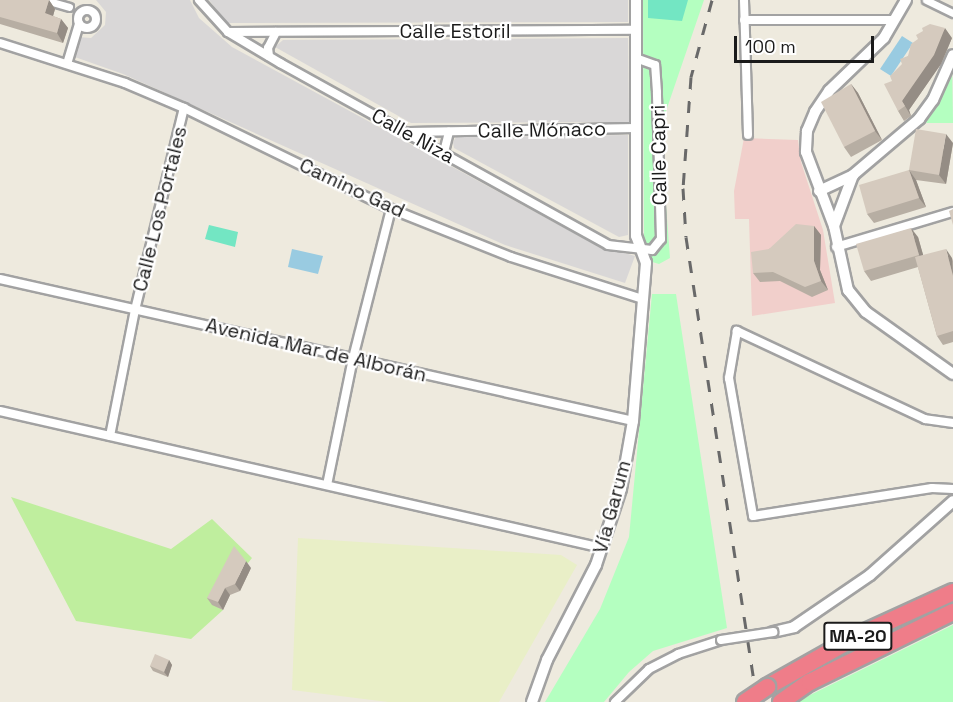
<!DOCTYPE html>
<html>
<head>
<meta charset="utf-8">
<style>
	body { margin:0 }
	#map { position:relative; width:953px; height:702px; overflow:hidden; background:#eeeade; font-family:"Space Grotesk",sans-serif }
	div>[style] { position:absolute }
	.residential>* { inset:0; background:#d9d7d7 }
	.commercial>* { inset:0; background:#f1cfcb }
	.farmland>* { inset:0; background:#e9efc7 }
	.grass>* { inset:0; background:#bfee9e }
	.park>* { inset:0; background:#b4ffc0 }
	.pitch>* { inset:0; background:#73e6c3 }
	.water>* { inset:0; background:#99cbe1 }
	.roads { filter:drop-shadow(2px 0 #a2a2a2) drop-shadow(-2px 0 #a2a2a2) drop-shadow(0 2px #a2a2a2) drop-shadow(0 -2px #a2a2a2) }
	.pedestrian>* { height:7px; margin:-3.5px; padding:0 3.5px; transform-origin:3.5px; border-radius:3.5px; background:#fff }
	.minor>* { height:8px; margin:-4px; padding:0 4px; transform-origin:4px; border-radius:4px; background:#fff }
	.minor>.ring { margin:-4px; padding:0; box-sizing:content-box; background:none; border:8px solid #fff; border-radius:50% }
	.tertiary>* { height:10px; margin:-5px; padding:0 5px; transform-origin:5px; border-radius:5px; background:#fff }
	.motorway>* { height:16px; margin:-8px; padding:0 8px; transform-origin:8px; border-radius:8px; background:#ef7d89 }
	.rail>* { height:3px; margin-top:-1.5px; transform-origin:0; background:repeating-linear-gradient(90deg,#696969 0 12px,transparent 0 24px) }
	.bridges { filter:drop-shadow(2px 0 #a2a2a2) drop-shadow(-2px 0 #a2a2a2) drop-shadow(0 2px #a2a2a2) drop-shadow(0 -2px #a2a2a2) }
	.minor-bridge>* { height:8px; margin:-4px; padding:0 4px; transform-origin:4px; border-radius:4px; background:#fff }
	.motorway-bridge>* { height:16px; margin:-8px; padding:0 8px; transform-origin:8px; border-radius:8px; background:#ef7d89 }
	.wall>* { inset:0; background:#b7aea3 }
	.shaded-wall>* { inset:0; background:#958d85 }
	.building>* { inset:0; background:#d5cabe }
	span { translate:-50% -50%; white-space:nowrap; text-align:center; line-height:1.15; -webkit-text-stroke:4.5px #fff; paint-order:stroke }
	.shield-label span { padding:2px 4px; background:#fff; border:2px solid; border-radius:4px; -webkit-text-stroke-width:0 }
	.shield-label { font-size:18px; color:#1b1b1b; font-weight:700 }
	.street-label { font-size:20px; color:#1b1b1b }
	.scale { position:absolute; left:734px; top:36px; width:140px; height:27px; box-sizing:border-box; border:3px solid #1b1b1b; border-top:0; padding-left:8px; font-size:18px; line-height:21px; white-space:nowrap; color:#1b1b1b; -webkit-text-stroke:4px #fff; paint-order:stroke }
</style>
</head>
<body>
<div id="map">
	<div class="residential">
		<i style="clip-path:polygon(96px 0,190px 0,199px 18px,232px 47px,594px 244px,635px 256px,625px 283px,505px 245px,123px 74px,72px 56px,77px 37px,91px 38px,105px 25px,106px 12px)"></i>
		<i style="clip-path:polygon(209px 0,628px 0,628px 22px,227px 23px)"></i>
		<i style="clip-path:polygon(628px 38px,629px 122px,411px 123px,275px 47px,283px 40px)"></i>
		<i style="clip-path:polygon(628px 135px,628px 235px,619px 237px,454px 148px,453px 142px,456px 137px)"></i>
	</div>
	<div class="commercial">
		<i style="clip-path:polygon(744px 138px,798px 140px,801px 162px,823px 230px,835px 303px,752px 316px,749px 219px,735px 219px,734px 191px)"></i>
	</div>
	<div class="farmland">
		<i style="clip-path:polygon(298px 538px,561px 555px,577px 565px,499px 702px,388px 702px,292px 690px)"></i>
	</div>
	<div class="grass">
		<i style="clip-path:polygon(11px 497px,171px 549px,212px 519px,252px 558px,248px 563px,242px 561px,212px 604px,223px 610px,191px 639px,76px 621px)"></i>
	</div>
	<div class="park">
		<i style="clip-path:polygon(643px 0,704px 0,665px 114px,664px 179px,670px 258px,659px 264px,649px 261px,644px 242px)"></i>
		<i style="clip-path:polygon(952px 63px,953px 123px,926px 123px)"></i>
		<i style="clip-path:polygon(652px 294px,676px 294px,727px 628px,653px 651px,629px 672px,604px 702px,545px 702px,600px 609px,629px 537px)"></i>
		<i style="clip-path:polygon(953px 625px,953px 702px,797px 702px,802px 699px)"></i>
	</div>
	<div class="pitch">
		<i style="clip-path:polygon(648px 0,688px 0,682px 21px,648px 18px)"></i>
		<i style="clip-path:polygon(209px 225px,238px 232px,235px 247px,205px 239px)"></i>
	</div>
	<div class="water">
		<i style="clip-path:polygon(902px 36px,913px 43px,891px 76px,880px 69px)"></i>
		<i style="clip-path:polygon(292px 249px,323px 256px,318px 274px,288px 267px)"></i>
	</div>
	<div class="roads">
		<div class="pedestrian">
			<i style="left:45px;top:0;width:25px;rotate:16deg"></i>
			<i style="left:926px;top:0;width:30px;rotate:26deg"></i>
		</div>
		<div class="minor">
			<i style="left:199px;top:0;width:43px;rotate:47.8deg"></i>
			<i style="left:228px;top:32px;width:61px;rotate:30.8deg"></i>
			<i style="left:280px;top:63px;width:375px;rotate:29deg"></i>
			<i style="left:608px;top:245px;width:44px;rotate:6.5deg"></i>
			<i style="left:652px;top:250px;width:14px;rotate:-51deg"></i>
			<i style="left:661px;top:239px;width:147px;rotate:-91.6deg"></i>
			<i style="left:657px;top:92px;width:27px;rotate:-94deg"></i>
			<i style="left:655px;top:65px;width:20px;rotate:-160deg"></i>
			<i style="left:744px;top:0;width:135px;rotate:88.3deg"></i>
			<i class="ring" style="left:78px;top:10px;width:10px;height:10px"></i>
			<i style="left:744px;top:20px;width:150px"></i>
			<i style="left:228px;top:32px;width:407px;rotate:-0.3deg"></i>
			<i style="left:0;top:43px;width:131px;rotate:17.7deg"></i>
			<i style="left:125px;top:83px;width:64px;rotate:23deg"></i>
			<i style="left:184px;top:108px;width:230px;rotate:26deg"></i>
			<i style="left:391px;top:209px;width:129px;rotate:21.8deg"></i>
			<i style="left:511px;top:257px;width:139px;rotate:17.7deg"></i>
			<i style="left:269px;top:56px;width:8px;rotate:-97deg"></i>
			<i style="left:268px;top:48px;width:18px;rotate:-63deg"></i>
			<i style="left:67px;top:64px;width:42px;rotate:-73.3deg"></i>
			<i style="left:409px;top:132px;width:227px;rotate:-1deg"></i>
			<i style="left:444px;top:152px;width:21px;rotate:-76deg"></i>
			<i style="left:836px;top:247px;width:122px;rotate:-16.7deg"></i>
			<i style="left:0;top:279px;width:649px;rotate:12.64deg"></i>
			<i style="left:0;top:411px;width:617px;rotate:12.82deg"></i>
			<i style="left:953px;top:423px;width:28px;rotate:-172deg"></i>
			<i style="left:925px;top:419px;width:208px;rotate:-154.9deg"></i>
			<i style="left:737px;top:331px;width:48px;rotate:99.7deg"></i>
			<i style="left:729px;top:378px;width:140px;rotate:80.1deg"></i>
			<i style="left:753px;top:516px;width:181px;rotate:-8.9deg"></i>
			<i style="left:932px;top:488px;width:21px;rotate:3deg"></i>
			<i style="left:110px;top:436px;width:128px;rotate:-78.8deg"></i>
			<i style="left:135px;top:310px;width:208px;rotate:-76.4deg"></i>
			<i style="left:327px;top:485px;width:130px;rotate:-78.4deg"></i>
			<i style="left:353px;top:358px;width:154px;rotate:-75.7deg"></i>
			<i style="left:615px;top:702px;width:47px;rotate:-44.1deg"></i>
			<i style="left:649px;top:669px;width:33px;rotate:-27deg"></i>
			<i style="left:678px;top:654px;width:45px;rotate:-18deg"></i>
		</div>
		<div class="tertiary">
			<i style="left:906px;top:0;width:44px;rotate:120.1deg"></i>
			<i style="left:884px;top:38px;width:76px;rotate:136.1deg"></i>
			<i style="left:829px;top:91px;width:25px;rotate:124deg"></i>
			<i style="left:815px;top:112px;width:21px;rotate:113deg"></i>
			<i style="left:807px;top:131px;width:21px;rotate:93deg"></i>
			<i style="left:806px;top:152px;width:79px;rotate:69.3deg"></i>
			<i style="left:834px;top:226px;width:66px;rotate:77.7deg"></i>
			<i style="left:848px;top:290px;width:28px;rotate:51deg"></i>
			<i style="left:866px;top:312px;width:107px;rotate:35.5deg"></i>
			<i style="left:819px;top:191px;width:38px;rotate:-25deg"></i>
			<i style="left:853px;top:175px;width:87px;rotate:-40.3deg"></i>
			<i style="left:919px;top:119px;width:24px;rotate:-54deg"></i>
			<i style="left:933px;top:100px;width:49px;rotate:-66deg"></i>
			<i style="left:834px;top:226px;width:54px;rotate:-69.6deg"></i>
			<i style="left:773px;top:632px;width:22px;rotate:-13deg"></i>
			<i style="left:794px;top:627px;width:92px;rotate:-34.4deg"></i>
			<i style="left:870px;top:575px;width:111px;rotate:-41.7deg"></i>
			<i style="left:532px;top:702px;width:45px;rotate:-70.3deg"></i>
			<i style="left:547px;top:660px;width:107px;rotate:-62.7deg"></i>
			<i style="left:596px;top:565px;width:80px;rotate:-71.8deg"></i>
			<i style="left:621px;top:489px;width:69px;rotate:-80deg"></i>
			<i style="left:633px;top:421px;width:159px;rotate:-85.3deg"></i>
			<i style="left:646px;top:263px;width:29px;rotate:-110deg"></i>
			<i style="left:636px;top:236px;width:236px;rotate:-90deg"></i>
		</div>
		<div class="motorway">
			<i style="left:767px;top:687px;width:108px;rotate:-29.4deg"></i>
			<i style="left:861px;top:634px;width:101px;rotate:-24.5deg"></i>
			<i style="left:781px;top:702px;width:35px;rotate:-35deg"></i>
			<i style="left:810px;top:682px;width:159px;rotate:-26.1deg"></i>
		</div>
	</div>
	<div class="rail">
		<i style="left:712px;top:0;width:80px;rotate:105.3deg"></i>
		<i style="left:691px;top:77px;width:111px;rotate:94.1deg"></i>
		<i style="left:683px;top:188px;width:49px;rotate:86.5deg"></i>
		<i style="left:686px;top:237px;width:470px;rotate:81.3deg"></i>
	</div>
	<div class="bridges">
		<div class="minor-bridge">
			<i style="left:721px;top:640px;width:53px;rotate:-8.7deg"></i>
		</div>
		<div class="motorway-bridge">
			<i style="left:745px;top:702px;width:27px;rotate:-34deg"></i>
		</div>
	</div>
	<div class="wall">
		<i style="clip-path:polygon(0 0,49px 0,55px 9px,53px 16px,61px 19px,68px 28px,63px 43px,0 24px)"></i>
		<i style="clip-path:polygon(952px 38px,941px 64px,909px 110px,911px 116px,904px 121px,898px 111px,892px 81px,908px 56px)"></i>
		<i style="clip-path:polygon(851px 84px,858px 93px,882px 140px,851px 157px,844px 147px)"></i>
		<i style="clip-path:polygon(953px 143px,946px 184px,916px 180px,926px 207px,874px 223px,867px 214px,909px 170px)"></i>
		<i style="clip-path:polygon(814px 226px,821px 235px,820px 270px,828px 290px,812px 297px,780px 281px,760px 282px,753px 273px,769px 249px)"></i>
		<i style="clip-path:polygon(918px 237px,923px 255px,952px 258px,953px 261px,953px 342px,943px 345px,937px 336px,918px 267px,871px 281px,864px 271px)"></i>
		<i style="clip-path:polygon(251px 568px,240px 591px,230px 595px,223px 610px,212px 605px,207px 598px)"></i>
		<i style="clip-path:polygon(169px 660px,172px 665px,168px 677px,153px 671px,150px 666px)"></i>
	</div>
	<div class="shaded-wall">
		<i style="clip-path:polygon(49px 0,55px 9px,51px 23px,45px 13px)"></i>
		<i style="clip-path:polygon(61px 19px,68px 28px,63px 43px,57px 33px)"></i>
		<i style="clip-path:polygon(945px 28px,952px 38px,941px 64px,909px 110px,911px 116px,902px 101px)"></i>
		<i style="clip-path:polygon(851px 84px,858px 93px,882px 140px,875px 131px)"></i>
		<i style="clip-path:polygon(946px 134px,953px 143px,946px 184px,939px 175px)"></i>
		<i style="clip-path:polygon(909px 170px,916px 180px,926px 207px,919px 198px)"></i>
		<i style="clip-path:polygon(814px 226px,821px 235px,820px 270px,828px 290px,821px 281px,814px 261px)"></i>
		<i style="clip-path:polygon(911px 228px,918px 237px,926px 265px,919px 255px)"></i>
		<i style="clip-path:polygon(946px 249px,952px 258px,953px 276px)"></i>
		<i style="clip-path:polygon(246px 561px,251px 568px,240px 591px,235px 584px)"></i>
		<i style="clip-path:polygon(225px 588px,230px 595px,223px 610px,218px 602px)"></i>
		<i style="clip-path:polygon(169px 660px,172px 665px,168px 677px,164px 672px)"></i>
	</div>
	<div class="building">
		<i style="clip-path:polygon(0 0,49px 0,45px 13px,61px 19px,57px 33px,0 17px)"></i>
		<i style="clip-path:polygon(930px 24px,945px 28px,934px 55px,902px 101px,905px 106px,898px 111px,884px 84px,892px 81px,890px 76px,902px 64px,900px 59px,908px 56px,911px 44px,918px 39px,916px 35px,923px 31px,922px 28px)"></i>
		<i style="clip-path:polygon(851px 84px,875px 131px,844px 147px,821px 102px)"></i>
		<i style="clip-path:polygon(916px 129px,946px 134px,939px 175px,909px 170px)"></i>
		<i style="clip-path:polygon(909px 170px,919px 198px,867px 214px,859px 185px)"></i>
		<i style="clip-path:polygon(953px 209px,953px 225px,949px 211px)"></i>
		<i style="clip-path:polygon(796px 224px,814px 226px,814px 261px,821px 281px,805px 287px,773px 272px,753px 273px,751px 252px,769px 249px)"></i>
		<i style="clip-path:polygon(911px 228px,919px 255px,864px 271px,856px 244px)"></i>
		<i style="clip-path:polygon(946px 249px,953px 276px,953px 331px,937px 336px,915px 257px)"></i>
		<i style="clip-path:polygon(234px 546px,246px 561px,235px 584px,225px 588px,218px 602px,207px 598px)"></i>
		<i style="clip-path:polygon(155px 654px,169px 660px,164px 672px,150px 666px)"></i>
	</div>
	<div class="shield-label">
		<span style="left:858px;top:636px">MA-20</span>
	</div>
	<div class="street-label">
		<span style="left:455px;top:31px">Calle Estoril</span>
		<span style="left:542px;top:130px;rotate:-1deg">Calle Mónaco</span>
		<span style="left:413px;top:136px;rotate:29deg">Calle Niza</span>
		<span style="left:659px;top:155px;rotate:-91deg">Calle Capri</span>
		<span style="left:352px;top:188px;rotate:25deg">Camino Gad</span>
		<span style="left:160px;top:209px;rotate:-76deg">Calle Los Portales</span>
		<span style="left:316px;top:350px;rotate:13deg">Avenida Mar de Alborán</span>
		<span style="left:612px;top:507px;rotate:-75deg">Vía Garum</span>
	</div>
	<div class="scale">100 m</div>
</div>
</body>
</html>
